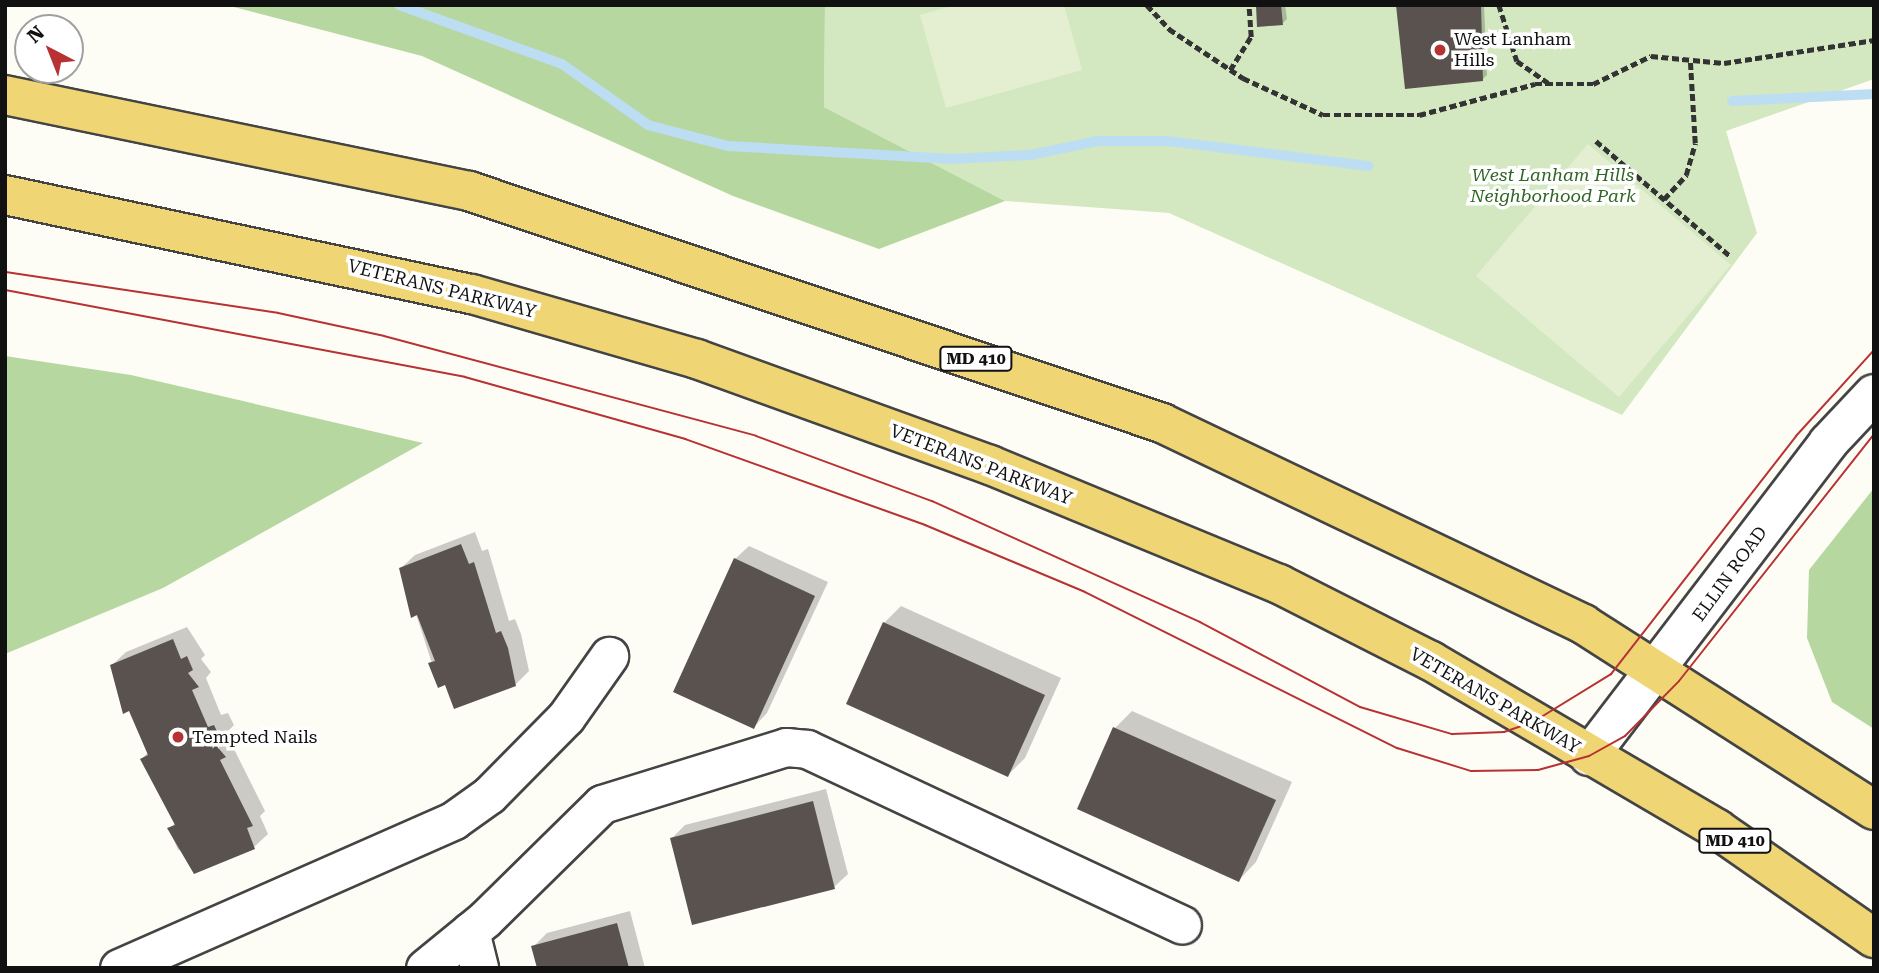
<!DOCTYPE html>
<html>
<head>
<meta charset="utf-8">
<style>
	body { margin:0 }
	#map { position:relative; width:1879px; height:973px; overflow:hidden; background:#fefdf5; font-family:"Roboto Serif",serif }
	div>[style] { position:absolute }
	.green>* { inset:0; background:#d3e8c0 }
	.forest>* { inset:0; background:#b7d7a0 }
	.pitch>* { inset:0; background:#e4efd1 }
	.shadow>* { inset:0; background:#0003 }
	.stream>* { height:10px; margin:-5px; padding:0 5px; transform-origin:5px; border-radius:5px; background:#bdddf3 }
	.building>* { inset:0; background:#59524e }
	.path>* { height:4.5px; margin-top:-2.25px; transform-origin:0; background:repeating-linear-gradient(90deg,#333 0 7px,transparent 0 10.5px) }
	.roads { filter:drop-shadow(2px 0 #444) drop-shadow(-2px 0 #444) drop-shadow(0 2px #444) drop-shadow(0 -2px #444) }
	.minor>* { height:37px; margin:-18.5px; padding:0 18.5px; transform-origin:18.5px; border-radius:18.5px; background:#fff }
	.tertiary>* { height:38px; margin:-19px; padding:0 19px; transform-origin:19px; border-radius:19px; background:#fff }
	.primary>* { height:38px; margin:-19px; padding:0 19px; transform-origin:19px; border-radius:19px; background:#efd574 }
	.tram>* { height:2px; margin:-1px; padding:0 1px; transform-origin:1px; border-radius:1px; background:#b83133 }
	.dots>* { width:19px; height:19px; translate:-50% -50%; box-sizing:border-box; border:4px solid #fff; border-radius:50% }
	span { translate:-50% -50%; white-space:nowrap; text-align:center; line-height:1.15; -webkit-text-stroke:7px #fff; paint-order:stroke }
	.shield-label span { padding:2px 5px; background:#fff; border:2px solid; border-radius:5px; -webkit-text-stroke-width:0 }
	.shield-label { font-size:16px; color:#111; font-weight:700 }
	.poi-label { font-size:18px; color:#111 }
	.left { translate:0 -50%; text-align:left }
	.park-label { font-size:18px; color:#2f6524; font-style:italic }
	.street-label { font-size:18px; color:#111 }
	.frame { position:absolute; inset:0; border:7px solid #111; pointer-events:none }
	.north { position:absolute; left:14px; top:14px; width:70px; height:70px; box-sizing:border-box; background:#fff; border:2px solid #a0a0a0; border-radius:50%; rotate:318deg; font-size:19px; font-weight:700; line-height:28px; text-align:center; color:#111 }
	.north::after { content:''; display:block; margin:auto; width:24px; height:32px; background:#b83133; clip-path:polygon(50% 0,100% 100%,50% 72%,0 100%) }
</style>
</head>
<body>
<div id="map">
	<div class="green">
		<i style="clip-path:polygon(825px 5px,1874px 5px,1874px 79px,1726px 131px,1757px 233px,1622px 415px,1169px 213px,1005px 201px,824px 107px)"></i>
	</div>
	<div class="forest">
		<i style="clip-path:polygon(226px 5px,825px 5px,824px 107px,1005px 201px,879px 249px,733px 196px,422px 56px)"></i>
		<i style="clip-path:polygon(5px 356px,131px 375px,423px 443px,163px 588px,5px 654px)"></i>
		<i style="clip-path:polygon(1874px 488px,1874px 729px,1832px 702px,1807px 638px,1809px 570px)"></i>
	</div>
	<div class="pitch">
		<i style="clip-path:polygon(955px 5px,1064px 5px,1082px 70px,946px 108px,920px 15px)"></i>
		<i style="clip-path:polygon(1588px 144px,1731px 265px,1619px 397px,1476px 276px)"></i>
	</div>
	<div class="shadow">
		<i style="clip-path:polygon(1257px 5px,1285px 5px,1287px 19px,1283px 23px)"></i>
		<i style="clip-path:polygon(1398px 5px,1484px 5px,1487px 75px,1482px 80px)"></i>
		<i style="clip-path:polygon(475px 532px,482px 551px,488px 549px,509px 621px,515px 619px,521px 634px,529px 671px,515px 685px,439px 685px,401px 568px,415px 555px)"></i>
		<i style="clip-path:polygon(749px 546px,828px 582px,767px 713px,754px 727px,735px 559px)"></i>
		<i style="clip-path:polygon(901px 606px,1061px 678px,1025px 758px,1008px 775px,884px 623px)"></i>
		<i style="clip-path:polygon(187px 627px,205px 655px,201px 659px,211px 672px,206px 678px,221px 715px,228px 713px,234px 725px,229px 730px,239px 742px,233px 747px,265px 811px,260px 816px,268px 834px,254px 847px,178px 850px,169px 829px,175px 823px,142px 759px,148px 752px,112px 665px,126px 652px)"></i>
		<i style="clip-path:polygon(1132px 711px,1292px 782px,1256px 862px,1239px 880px,1115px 728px)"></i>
		<i style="clip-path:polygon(826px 789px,848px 874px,834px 887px,672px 838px,685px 825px)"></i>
		<i style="clip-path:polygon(630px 911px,645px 968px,539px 968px,533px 947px,547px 933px)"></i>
	</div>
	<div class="stream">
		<i style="left:399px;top:5px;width:173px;rotate:19.9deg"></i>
		<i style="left:562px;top:64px;width:105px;rotate:35.3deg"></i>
		<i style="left:648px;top:125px;width:83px;rotate:14.7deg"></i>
		<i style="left:728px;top:146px;width:225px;rotate:3.3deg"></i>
		<i style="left:953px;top:159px;width:77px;rotate:-3deg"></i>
		<i style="left:1030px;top:155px;width:69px;rotate:-11.6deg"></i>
		<i style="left:1098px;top:141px;width:70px"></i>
		<i style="left:1168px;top:141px;width:202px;rotate:7.1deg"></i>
		<i style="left:1732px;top:101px;width:142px;rotate:-2.8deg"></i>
	</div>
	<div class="building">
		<i style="clip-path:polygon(1256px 5px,1281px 5px,1283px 25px,1257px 27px)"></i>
		<i style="clip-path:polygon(1396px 5px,1481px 5px,1483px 81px,1405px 89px)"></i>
		<i style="clip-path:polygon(461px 544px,469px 564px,474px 562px,496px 633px,501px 631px,508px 648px,516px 686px,454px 709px,445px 685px,438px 688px,428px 663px,435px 661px,417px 615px,411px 618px,399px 568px)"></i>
		<i style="clip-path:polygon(734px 558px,815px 596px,754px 729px,673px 692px)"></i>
		<i style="clip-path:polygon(883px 622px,1045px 695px,1008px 777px,846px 704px)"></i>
		<i style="clip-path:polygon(173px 639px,181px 659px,187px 656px,193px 670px,188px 673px,199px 687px,192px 690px,208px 727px,214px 725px,221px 740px,214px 743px,226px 757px,220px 760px,253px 826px,247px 828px,255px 849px,194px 874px,167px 828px,175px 825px,140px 759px,148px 755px,129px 711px,123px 714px,110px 665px)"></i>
		<i style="clip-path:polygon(1113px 727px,1276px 800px,1239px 882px,1077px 809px)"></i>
		<i style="clip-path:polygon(813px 801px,835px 889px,692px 925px,670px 838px)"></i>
		<i style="clip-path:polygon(617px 923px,629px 968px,537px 968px,531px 946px)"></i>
	</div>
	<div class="path">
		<i style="left:1147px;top:5px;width:33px;rotate:47deg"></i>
		<i style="left:1169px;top:29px;width:89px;rotate:33.5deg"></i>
		<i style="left:1243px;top:78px;width:88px;rotate:24.8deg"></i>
		<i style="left:1323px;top:115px;width:96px"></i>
		<i style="left:1419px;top:115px;width:120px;rotate:-15deg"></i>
		<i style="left:1535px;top:84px;width:58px"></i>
		<i style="left:1593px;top:84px;width:64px;rotate:-25.8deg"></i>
		<i style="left:1651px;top:56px;width:73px;rotate:5.5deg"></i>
		<i style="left:1724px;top:63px;width:152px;rotate:-8.7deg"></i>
		<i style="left:1499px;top:5px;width:59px;rotate:72.2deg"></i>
		<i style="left:1517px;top:61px;width:38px;rotate:35deg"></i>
		<i style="left:1230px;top:70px;width:39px;rotate:-58deg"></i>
		<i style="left:1251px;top:37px;width:32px;rotate:-94deg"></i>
		<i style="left:1596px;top:141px;width:177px;rotate:40.6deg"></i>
		<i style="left:1664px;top:199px;width:33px;rotate:-47deg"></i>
		<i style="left:1686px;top:175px;width:33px;rotate:-74deg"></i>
		<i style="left:1695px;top:143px;width:84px;rotate:-93.4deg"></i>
	</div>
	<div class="roads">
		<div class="minor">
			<i style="left:470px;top:931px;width:38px;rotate:76deg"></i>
			<i style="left:119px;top:968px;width:366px;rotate:-23.8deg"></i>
			<i style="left:454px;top:820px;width:43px;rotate:-35.5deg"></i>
			<i style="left:489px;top:795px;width:110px;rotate:-45.4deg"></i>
			<i style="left:566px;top:717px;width:75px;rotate:-54.8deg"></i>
			<i style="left:425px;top:968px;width:77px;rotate:-39.2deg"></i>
			<i style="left:485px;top:919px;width:164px;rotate:-44.5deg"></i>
			<i style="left:602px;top:804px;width:193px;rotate:-17.2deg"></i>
			<i style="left:786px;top:747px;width:21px;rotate:5deg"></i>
			<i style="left:807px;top:749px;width:414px;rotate:25.1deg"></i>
		</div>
		<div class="tertiary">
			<i style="left:1589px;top:756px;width:394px;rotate:-52.6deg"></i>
			<i style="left:1828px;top:443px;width:67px;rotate:-46.8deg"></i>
		</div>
		<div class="primary">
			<i style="left:5px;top:95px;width:474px;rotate:11.7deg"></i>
			<i style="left:469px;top:191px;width:731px;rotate:18.51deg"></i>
			<i style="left:1162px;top:423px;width:467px;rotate:25.5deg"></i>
			<i style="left:1583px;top:624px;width:345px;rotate:32.6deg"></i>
			<i style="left:5px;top:195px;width:477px;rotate:12deg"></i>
			<i style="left:472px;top:294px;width:234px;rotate:16.1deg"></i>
			<i style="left:697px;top:359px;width:312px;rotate:19.9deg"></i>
			<i style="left:990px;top:465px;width:313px;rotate:22.4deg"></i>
			<i style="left:1279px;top:584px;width:170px;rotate:26.9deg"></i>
			<i style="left:1431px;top:661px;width:332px;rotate:30.4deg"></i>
			<i style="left:1717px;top:829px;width:191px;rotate:34.8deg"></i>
		</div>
	</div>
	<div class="tram">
		<i style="left:5px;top:272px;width:276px;rotate:8.5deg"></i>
		<i style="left:278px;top:313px;width:108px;rotate:12.2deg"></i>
		<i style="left:384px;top:336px;width:385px;rotate:15deg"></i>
		<i style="left:756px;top:436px;width:188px;rotate:20.3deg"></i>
		<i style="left:932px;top:501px;width:294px;rotate:24.3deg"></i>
		<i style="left:1200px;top:622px;width:181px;rotate:28deg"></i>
		<i style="left:1360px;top:707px;width:96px;rotate:16.4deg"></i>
		<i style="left:1452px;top:734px;width:52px;rotate:-2.2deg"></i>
		<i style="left:1504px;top:732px;width:31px;rotate:-19deg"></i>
		<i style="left:1533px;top:722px;width:92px;rotate:-31.6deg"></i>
		<i style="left:1611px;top:674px;width:301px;rotate:-52.1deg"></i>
		<i style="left:1796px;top:436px;width:116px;rotate:-47.8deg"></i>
		<i style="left:5px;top:290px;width:468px;rotate:10.7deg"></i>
		<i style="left:465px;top:377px;width:229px;rotate:15.7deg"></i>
		<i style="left:685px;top:439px;width:255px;rotate:19.7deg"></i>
		<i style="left:925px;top:525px;width:173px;rotate:22.7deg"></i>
		<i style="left:1085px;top:592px;width:349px;rotate:26.6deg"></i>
		<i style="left:1397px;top:748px;width:77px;rotate:17.3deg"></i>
		<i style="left:1471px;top:771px;width:67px;rotate:-0.9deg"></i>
		<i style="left:1538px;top:770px;width:53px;rotate:-15.4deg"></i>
		<i style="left:1589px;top:756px;width:41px;rotate:-29.1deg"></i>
		<i style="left:1625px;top:736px;width:77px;rotate:-45.5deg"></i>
		<i style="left:1679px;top:681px;width:315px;rotate:-51.7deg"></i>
	</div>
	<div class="dots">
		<i style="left:1440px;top:50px;background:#b83133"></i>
		<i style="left:178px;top:737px;background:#b83133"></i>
	</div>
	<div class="shield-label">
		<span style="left:976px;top:359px">MD 410</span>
		<span style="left:1735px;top:841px">MD 410</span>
	</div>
	<div class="poi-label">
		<span class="left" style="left:1454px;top:50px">West Lanham<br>Hills</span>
		<span class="left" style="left:192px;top:737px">Tempted Nails</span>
	</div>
	<div class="park-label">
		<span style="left:1553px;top:186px">West Lanham Hills<br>Neighborhood Park</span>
	</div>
	<div class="street-label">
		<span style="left:442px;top:289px;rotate:14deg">VETERANS PARKWAY</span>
		<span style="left:981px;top:465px;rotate:21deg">VETERANS PARKWAY</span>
		<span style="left:1730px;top:574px;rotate:-54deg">ELLIN ROAD</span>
		<span style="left:1495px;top:701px;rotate:30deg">VETERANS PARKWAY</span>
	</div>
	<div class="frame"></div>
	<div class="north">N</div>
</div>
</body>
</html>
